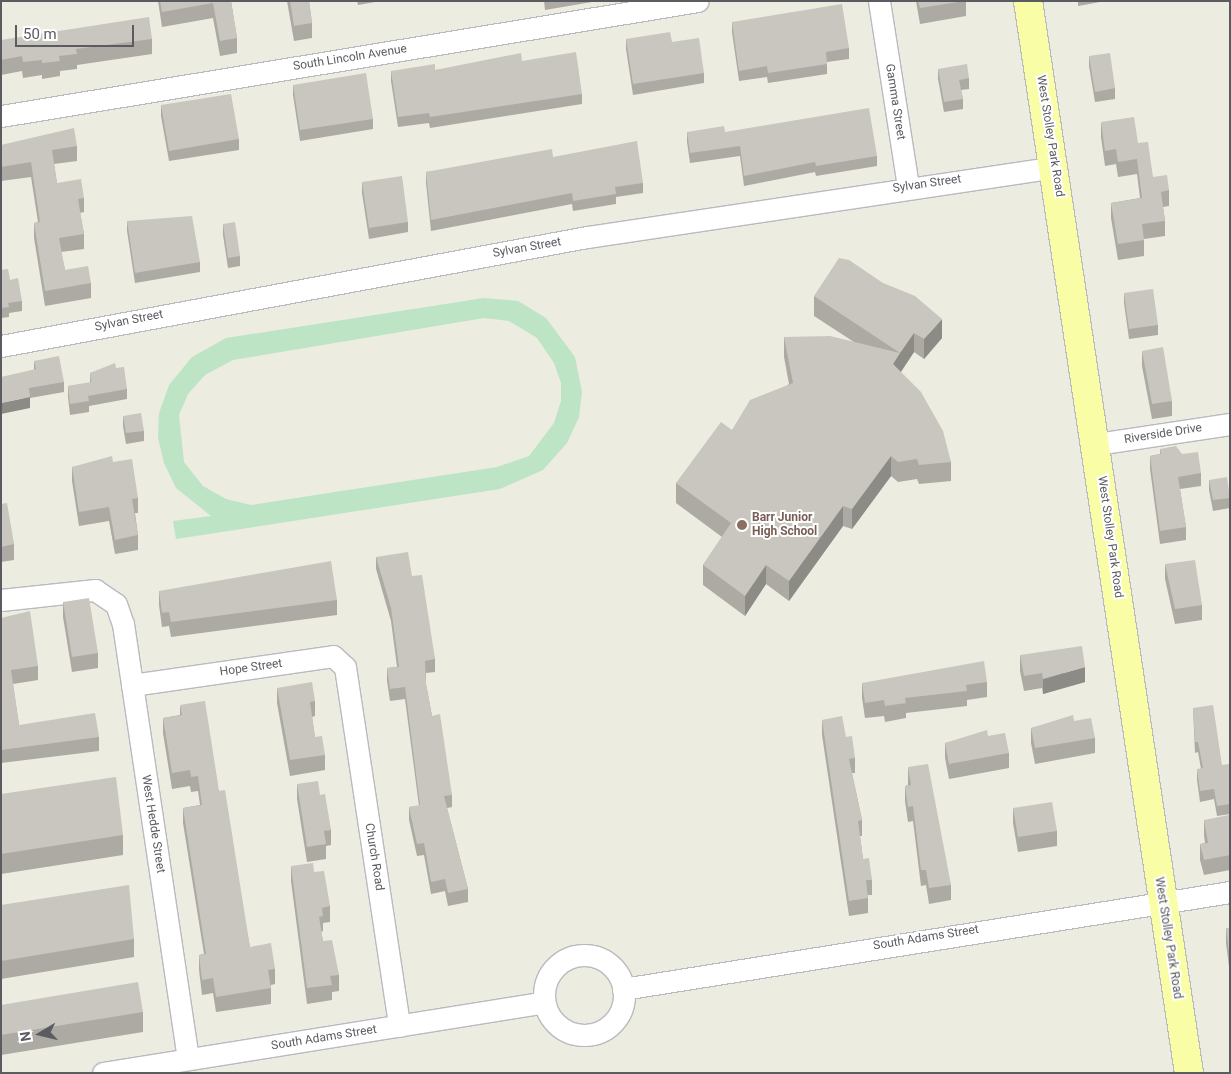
<!DOCTYPE html>
<html>
<head>
<meta charset="utf-8">
<style>
	body { margin:0 }
	#map { position:relative; width:1231px; height:1074px; overflow:hidden; background:#ecece1; font-family:Roboto,sans-serif }
	div>[style] { position:absolute }
	.green>* { inset:0; background:#bee4c6 }
	.roads { filter:drop-shadow(1px 0 #b9bac0) drop-shadow(-1px 0 #b9bac0) drop-shadow(0 1px #b9bac0) drop-shadow(0 -1px #b9bac0) }
	.minor>* { height:21px; margin:-10.5px; padding:0 10.5px; transform-origin:10.5px; border-radius:10.5px; background:#fff }
	.minor>.ring { margin:-10.5px; padding:0; box-sizing:content-box; background:none; border:21px solid #fff; border-radius:50% }
	.major>* { height:28px; margin:-14px; padding:0 14px; transform-origin:14px; border-radius:14px; background:#f9fda6 }
	.wall>* { inset:0; background:#acaaa3 }
	.shaded-wall>* { inset:0; background:#8c8b85 }
	.building>* { inset:0; background:#c8c6be }
	.dots>* { width:14px; height:14px; translate:-50% -50%; box-sizing:border-box; border:2px solid #fff; border-radius:50% }
	span { translate:-50% -50%; white-space:nowrap; text-align:center; line-height:1.15; -webkit-text-stroke:4px #fff; paint-order:stroke }
	.street-label { font-size:12px; color:#5a5c62 }
	.education-label { font-size:12px; color:#785e54; font-weight:700 }
	.left { translate:0 -50%; text-align:left }
	.frame { position:absolute; inset:0; border:2px solid #5a5c62; pointer-events:none }
	.north { position:absolute; left:15px; top:1009px; width:50px; height:50px; -webkit-text-stroke:4px #fff; paint-order:stroke; rotate:261deg; font-size:14px; font-weight:700; line-height:20px; text-align:center; color:#5a5c62 }
	.north::after { content:''; display:block; margin:auto; width:18px; height:22px; background:#5a5c62; clip-path:polygon(50% 0,100% 100%,50% 72%,0 100%) }
	.scale { position:absolute; left:15px; top:25px; width:119px; height:22px; box-sizing:border-box; border:2px solid #5a5c62; border-top:0; padding-left:6px; font-size:15px; line-height:18px; white-space:nowrap; color:#5a5c62; -webkit-text-stroke:4px #fff; paint-order:stroke }
</style>
</head>
<body>
<div id="map">
	<div class="green">
		<i style="clip-path:polygon(evenodd,484px 298px,518px 301px,546px 318px,575px 357px,582px 392px,579px 417px,567px 443px,543px 470px,500px 489px,176px 539px,173px 521px,211px 516px,176px 488px,164px 463px,158px 438px,159px 413px,169px 385px,192px 357px,226px 338px,484px 298px,484px 318px,509px 321px,537px 338px,554px 363px,561px 383px,561px 401px,554px 423px,529px 456px,497px 467px,251px 505px,226px 499px,203px 486px,184px 462px,179px 415px,188px 394px,205px 375px,233px 360px,484px 318px)"></i>
	</div>
	<div class="roads">
		<div class="minor">
			<i style="left:879px;top:1px;width:188px;rotate:81.1deg"></i>
			<i style="left:1px;top:116px;width:706px;rotate:-9.37deg"></i>
			<i style="left:1px;top:346px;width:596px;rotate:-10.54deg"></i>
			<i style="left:587px;top:237px;width:473px;rotate:-8.5deg"></i>
			<i style="left:1096px;top:444px;width:135px;rotate:-8.5deg"></i>
			<i style="left:1px;top:600px;width:95px;rotate:-6.1deg"></i>
			<i style="left:95px;top:590px;width:25px;rotate:34deg"></i>
			<i style="left:116px;top:604px;width:21px;rotate:71deg"></i>
			<i style="left:123px;top:624px;width:439px;rotate:81.5deg"></i>
			<i style="left:132px;top:685px;width:203px;rotate:-8.2deg"></i>
			<i style="left:333px;top:656px;width:16px;rotate:43deg"></i>
			<i style="left:345px;top:667px;width:363px;rotate:81.4deg"></i>
			<i class="ring" style="left:544px;top:955px;width:59px;height:59px"></i>
			<i style="left:623px;top:989px;width:615px;rotate:-9.08deg"></i>
			<i style="left:103px;top:1073px;width:447px;rotate:-9.1deg"></i>
		</div>
		<div class="major">
			<i style="left:1028px;top:1px;width:1084px;rotate:81.46deg"></i>
		</div>
	</div>
	<div class="wall">
		<i style="clip-path:polygon(158px 1px,231px 1px,237px 38px,237px 53px,220px 56px,213px 18px,162px 27px)"></i>
		<i style="clip-path:polygon(287px 1px,309px 1px,312px 23px,312px 38px,294px 41px)"></i>
		<i style="clip-path:polygon(357px 1px,381px 1px,358px 5px)"></i>
		<i style="clip-path:polygon(544px 1px,598px 1px,545px 10px)"></i>
		<i style="clip-path:polygon(916px 1px,966px 1px,966px 16px,920px 24px)"></i>
		<i style="clip-path:polygon(1078px 1px,1100px 1px,1100px 2px,1078px 6px)"></i>
		<i style="clip-path:polygon(732px 22px,849px 48px,849px 59px,827px 62px,827px 74px,768px 83px,767px 77px,739px 81px,732px 32px)"></i>
		<i style="clip-path:polygon(152px 39px,152px 54px,77px 65px,77px 69px,60px 71px,60px 76px,42px 79px,42px 75px,23px 78px,22px 71px,1px 75px,1px 40px)"></i>
		<i style="clip-path:polygon(626px 39px,672px 42px,704px 73px,704px 83px,633px 95px,626px 49px)"></i>
		<i style="clip-path:polygon(1089px 56px,1115px 88px,1115px 99px,1095px 102px,1089px 66px)"></i>
		<i style="clip-path:polygon(522px 61px,582px 94px,582px 104px,430px 128px,429px 123px,398px 127px,391px 81px,391px 71px,435px 70px)"></i>
		<i style="clip-path:polygon(938px 69px,969px 78px,969px 89px,961px 90px,963px 99px,963px 109px,944px 112px,938px 79px)"></i>
		<i style="clip-path:polygon(293px 85px,373px 119px,373px 129px,300px 141px,293px 95px)"></i>
		<i style="clip-path:polygon(161px 105px,239px 139px,239px 150px,169px 161px,161px 116px)"></i>
		<i style="clip-path:polygon(1101px 122px,1138px 143px,1153px 177px,1169px 190px,1169px 206px,1163px 207px,1165px 221px,1165px 236px,1144px 239px,1144px 256px,1118px 260px,1111px 218px,1111px 203px,1140px 198px,1137px 174px,1118px 177px,1116px 164px,1105px 166px,1101px 137px)"></i>
		<i style="clip-path:polygon(687px 132px,725px 132px,877px 156px,877px 166px,816px 176px,815px 172px,744px 186px,740px 156px,690px 163px,687px 142px)"></i>
		<i style="clip-path:polygon(1px 145px,77px 146px,77px 161px,54px 164px,57px 183px,84px 198px,84px 212px,80px 213px,84px 234px,84px 249px,61px 252px,65px 270px,91px 283px,91px 298px,45px 306px,34px 238px,34px 223px,38px 222px,31px 177px,1px 181px)"></i>
		<i style="clip-path:polygon(553px 157px,643px 183px,643px 193px,616px 197px,616px 204px,573px 211px,572px 204px,431px 231px,426px 183px,426px 172px)"></i>
		<i style="clip-path:polygon(362px 182px,408px 222px,408px 232px,369px 239px,362px 193px)"></i>
		<i style="clip-path:polygon(127px 221px,200px 262px,200px 272px,135px 283px,127px 231px)"></i>
		<i style="clip-path:polygon(223px 224px,240px 256px,240px 266px,228px 268px,223px 235px)"></i>
		<i style="clip-path:polygon(1px 270px,10px 280px,22px 301px,22px 311px,9px 313px,9px 317px,1px 318px)"></i>
		<i style="clip-path:polygon(1124px 293px,1158px 325px,1158px 335px,1129px 339px,1124px 303px)"></i>
		<i style="clip-path:polygon(814px 296px,942px 338px,924px 359px,914px 352px,901px 372px,951px 462px,951px 481px,919px 484px,917px 479px,898px 482px,891px 476px,852px 529px,843px 526px,789px 601px,766px 584px,745px 616px,703px 585px,703px 565px,722px 537px,676px 503px,676px 483px,732px 430px,789px 384px,784px 357px,784px 337px,854px 342px,814px 316px)"></i>
		<i style="clip-path:polygon(1142px 351px,1172px 401px,1172px 416px,1152px 419px,1142px 366px)"></i>
		<i style="clip-path:polygon(34px 361px,64px 382px,64px 392px,30px 398px,30px 408px,6px 377px,34px 370px)"></i>
		<i style="clip-path:polygon(116px 368px,127px 389px,127px 399px,89px 406px,89px 412px,70px 415px,68px 397px,68px 386px,90px 383px,90px 373px)"></i>
		<i style="clip-path:polygon(123px 416px,144px 431px,144px 441px,126px 444px,123px 426px)"></i>
		<i style="clip-path:polygon(1160px 449px,1182px 454px,1201px 473px,1201px 486px,1180px 489px,1186px 527px,1186px 540px,1160px 544px,1150px 469px,1150px 456px,1160px 454px)"></i>
		<i style="clip-path:polygon(113px 462px,138px 498px,138px 513px,135px 513px,138px 535px,138px 550px,115px 554px,109px 521px,79px 526px,72px 481px,72px 467px)"></i>
		<i style="clip-path:polygon(1209px 480px,1230px 492px,1230px 508px,1213px 511px,1209px 490px)"></i>
		<i style="clip-path:polygon(1px 504px,14px 544px,14px 560px,1px 562px)"></i>
		<i style="clip-path:polygon(376px 557px,412px 576px,435px 659px,435px 672px,426px 673px,426px 684px,432px 716px,452px 795px,452px 807px,447px 808px,468px 889px,468px 902px,448px 906px,445px 891px,431px 894px,424px 855px,417px 856px,409px 820px,409px 807px,419px 806px,405px 699px,390px 701px,387px 681px,387px 668px,397px 667px,391px 621px,376px 569px)"></i>
		<i style="clip-path:polygon(1165px 564px,1202px 605px,1202px 620px,1175px 624px,1165px 579px)"></i>
		<i style="clip-path:polygon(159px 591px,337px 600px,337px 615px,171px 637px,169px 626px,162px 627px,159px 605px)"></i>
		<i style="clip-path:polygon(63px 602px,98px 653px,98px 668px,72px 672px,63px 617px)"></i>
		<i style="clip-path:polygon(1px 618px,38px 666px,38px 680px,13px 684px,19px 725px,99px 737px,99px 751px,1px 763px)"></i>
		<i style="clip-path:polygon(1020px 655px,1085px 682px,1043px 694px,1042px 688px,1024px 691px,1020px 671px)"></i>
		<i style="clip-path:polygon(987px 682px,987px 697px,967px 700px,967px 706px,906px 713px,906px 718px,885px 722px,884px 716px,865px 718px,862px 698px,862px 683px)"></i>
		<i style="clip-path:polygon(277px 688px,315px 701px,315px 716px,312px 717px,315px 737px,325px 755px,325px 770px,290px 776px,277px 703px)"></i>
		<i style="clip-path:polygon(180px 705px,219px 791px,250px 947px,275px 969px,275px 984px,271px 985px,271px 1004px,216px 1012px,213px 993px,202px 995px,199px 970px,199px 955px,204px 954px,183px 823px,183px 808px,200px 805px,198px 791px,191px 792px,190px 786px,172px 789px,163px 733px,163px 718px,180px 715px)"></i>
		<i style="clip-path:polygon(1193px 708px,1222px 765px,1230px 771px,1230px 814px,1217px 816px,1214px 799px,1200px 802px,1197px 780px,1197px 769px,1201px 769px,1198px 752px,1195px 753px)"></i>
		<i style="clip-path:polygon(822px 720px,846px 737px,855px 758px,855px 773px,852px 773px,862px 820px,862px 836px,860px 836px,863px 859px,872px 880px,872px 895px,868px 895px,868px 913px,849px 916px,822px 735px)"></i>
		<i style="clip-path:polygon(1074px 721px,1095px 738px,1095px 753px,1035px 764px,1031px 743px,1031px 728px)"></i>
		<i style="clip-path:polygon(988px 736px,1009px 753px,1009px 768px,949px 779px,945px 758px,945px 743px)"></i>
		<i style="clip-path:polygon(908px 767px,951px 885px,951px 900px,929px 904px,926px 885px,921px 886px,913px 821px,908px 822px,905px 801px,905px 786px,908px 785px)"></i>
		<i style="clip-path:polygon(297px 784px,320px 795px,331px 830px,331px 845px,326px 846px,326px 859px,307px 862px,297px 799px)"></i>
		<i style="clip-path:polygon(1px 794px,123px 835px,123px 855px,1px 874px)"></i>
		<i style="clip-path:polygon(1013px 808px,1057px 831px,1057px 846px,1018px 852px,1013px 823px)"></i>
		<i style="clip-path:polygon(1204px 820px,1230px 820px,1230px 870px,1204px 875px,1200px 860px,1200px 844px,1205px 843px,1204px 835px)"></i>
		<i style="clip-path:polygon(291px 866px,330px 906px,330px 922px,323px 923px,323px 931px,321px 932px,323px 941px,339px 975px,339px 991px,332px 992px,332px 1000px,307px 1004px,291px 881px)"></i>
		<i style="clip-path:polygon(1px 905px,134px 939px,134px 957px,1px 979px)"></i>
		<i style="clip-path:polygon(1226px 928px,1230px 928px,1230px 974px,1226px 943px)"></i>
		<i style="clip-path:polygon(1px 1005px,143px 1012px,143px 1032px,1px 1055px)"></i>
	</div>
	<div class="shaded-wall">
		<i style="clip-path:polygon(942px 319px,942px 338px,924px 359px,924px 339px)"></i>
		<i style="clip-path:polygon(914px 333px,914px 352px,900px 373px,900px 353px)"></i>
		<i style="clip-path:polygon(900px 353px,900px 373px,893px 364px)"></i>
		<i style="clip-path:polygon(30px 397px,30px 408px,1px 414px,1px 403px)"></i>
		<i style="clip-path:polygon(891px 456px,891px 476px,852px 529px,852px 509px)"></i>
		<i style="clip-path:polygon(843px 506px,843px 526px,789px 601px,789px 581px)"></i>
		<i style="clip-path:polygon(766px 565px,766px 584px,745px 616px,745px 596px)"></i>
		<i style="clip-path:polygon(1085px 667px,1085px 682px,1043px 694px,1043px 679px)"></i>
	</div>
	<div class="building">
		<i style="clip-path:polygon(160px 1px,231px 1px,237px 38px,220px 41px,213px 3px,162px 12px)"></i>
		<i style="clip-path:polygon(290px 1px,309px 1px,312px 23px,294px 26px)"></i>
		<i style="clip-path:polygon(918px 1px,965px 1px,920px 8px)"></i>
		<i style="clip-path:polygon(842px 4px,849px 48px,826px 52px,827px 64px,768px 73px,767px 66px,739px 71px,732px 22px)"></i>
		<i style="clip-path:polygon(149px 17px,152px 39px,76px 49px,77px 54px,59px 56px,60px 61px,42px 63px,42px 60px,23px 62px,22px 56px,1px 60px,1px 40px)"></i>
		<i style="clip-path:polygon(670px 32px,672px 42px,699px 38px,704px 73px,633px 84px,626px 39px)"></i>
		<i style="clip-path:polygon(576px 52px,582px 94px,430px 117px,429px 113px,398px 117px,391px 71px,435px 64px,435px 70px,521px 53px,522px 61px)"></i>
		<i style="clip-path:polygon(1110px 53px,1115px 88px,1095px 92px,1089px 56px)"></i>
		<i style="clip-path:polygon(967px 64px,969px 78px,959px 80px,963px 99px,944px 102px,938px 69px)"></i>
		<i style="clip-path:polygon(366px 73px,373px 119px,300px 130px,293px 85px)"></i>
		<i style="clip-path:polygon(231px 94px,239px 139px,169px 151px,161px 105px)"></i>
		<i style="clip-path:polygon(869px 108px,877px 156px,816px 166px,815px 162px,744px 176px,740px 146px,690px 153px,687px 132px,724px 126px,725px 132px)"></i>
		<i style="clip-path:polygon(1134px 117px,1138px 143px,1148px 142px,1153px 177px,1167px 175px,1169px 190px,1161px 192px,1165px 221px,1142px 224px,1144px 240px,1118px 244px,1111px 203px,1142px 198px,1137px 159px,1118px 162px,1116px 149px,1105px 151px,1101px 122px)"></i>
		<i style="clip-path:polygon(74px 128px,77px 146px,52px 150px,57px 183px,81px 179px,84px 198px,78px 199px,84px 234px,59px 238px,65px 270px,88px 266px,91px 283px,45px 291px,34px 223px,40px 222px,31px 162px,1px 167px,1px 145px)"></i>
		<i style="clip-path:polygon(637px 141px,643px 183px,615px 187px,616px 194px,573px 201px,572px 193px,431px 220px,426px 172px,552px 149px,553px 157px)"></i>
		<i style="clip-path:polygon(402px 176px,408px 222px,369px 228px,362px 182px)"></i>
		<i style="clip-path:polygon(192px 216px,200px 262px,135px 273px,127px 221px)"></i>
		<i style="clip-path:polygon(235px 222px,240px 256px,228px 258px,223px 224px)"></i>
		<i style="clip-path:polygon(839px 258px,849px 260px,883px 283px,915px 296px,942px 319px,924px 339px,914px 333px,900px 353px,814px 296px)"></i>
		<i style="clip-path:polygon(8px 269px,10px 280px,18px 278px,22px 301px,8px 303px,9px 307px,1px 308px,1px 270px)"></i>
		<i style="clip-path:polygon(1153px 289px,1158px 325px,1129px 329px,1124px 293px)"></i>
		<i style="clip-path:polygon(830px 336px,900px 353px,893px 364px,921px 392px,943px 431px,951px 462px,919px 465px,917px 459px,898px 462px,891px 456px,852px 509px,843px 506px,789px 581px,766px 565px,745px 596px,703px 565px,731px 523px,676px 483px,721px 422px,732px 430px,750px 400px,793px 383px,784px 337px)"></i>
		<i style="clip-path:polygon(1163px 347px,1172px 401px,1152px 404px,1142px 351px)"></i>
		<i style="clip-path:polygon(59px 356px,64px 382px,29px 388px,30px 397px,1px 403px,1px 377px,36px 369px,34px 361px)"></i>
		<i style="clip-path:polygon(115px 363px,116px 368px,124px 367px,127px 389px,88px 396px,89px 401px,70px 404px,68px 386px,91px 382px,90px 373px)"></i>
		<i style="clip-path:polygon(141px 413px,144px 431px,126px 433px,123px 416px)"></i>
		<i style="clip-path:polygon(1176px 446px,1182px 454px,1198px 452px,1201px 473px,1178px 477px,1186px 527px,1160px 531px,1150px 456px,1161px 454px,1160px 449px)"></i>
		<i style="clip-path:polygon(112px 456px,113px 462px,132px 459px,138px 498px,132px 499px,138px 535px,115px 540px,109px 507px,79px 512px,72px 467px)"></i>
		<i style="clip-path:polygon(1227px 477px,1230px 498px,1213px 500px,1209px 480px)"></i>
		<i style="clip-path:polygon(7px 503px,14px 544px,1px 547px,1px 504px)"></i>
		<i style="clip-path:polygon(408px 552px,412px 576px,422px 575px,435px 659px,425px 661px,426px 684px,432px 716px,440px 714px,452px 795px,444px 796px,468px 889px,448px 893px,445px 879px,431px 882px,424px 843px,417px 844px,409px 807px,420px 805px,405px 687px,390px 689px,387px 668px,399px 667px,391px 608px,376px 557px)"></i>
		<i style="clip-path:polygon(1195px 560px,1202px 605px,1175px 609px,1165px 564px)"></i>
		<i style="clip-path:polygon(331px 561px,337px 600px,171px 622px,169px 612px,162px 613px,159px 591px)"></i>
		<i style="clip-path:polygon(89px 598px,98px 653px,72px 657px,63px 602px)"></i>
		<i style="clip-path:polygon(30px 611px,38px 666px,11px 670px,19px 725px,95px 713px,99px 737px,1px 750px,1px 618px)"></i>
		<i style="clip-path:polygon(1082px 646px,1085px 667px,1043px 679px,1042px 673px,1024px 676px,1020px 655px)"></i>
		<i style="clip-path:polygon(984px 661px,987px 682px,966px 685px,967px 691px,905px 698px,906px 703px,885px 706px,884px 700px,865px 703px,862px 683px)"></i>
		<i style="clip-path:polygon(312px 682px,315px 701px,310px 702px,315px 737px,322px 736px,325px 755px,290px 760px,277px 688px)"></i>
		<i style="clip-path:polygon(205px 701px,219px 791px,225px 790px,250px 947px,271px 943px,275px 969px,268px 970px,271px 988px,216px 997px,213px 978px,202px 980px,199px 955px,206px 954px,183px 808px,202px 805px,198px 776px,191px 777px,190px 770px,172px 773px,163px 718px,182px 715px,180px 705px)"></i>
		<i style="clip-path:polygon(1213px 705px,1222px 765px,1229px 764px,1230px 771px,1230px 804px,1217px 806px,1214px 789px,1200px 791px,1197px 769px,1203px 768px,1198px 742px,1195px 742px,1193px 708px)"></i>
		<i style="clip-path:polygon(1073px 715px,1074px 721px,1091px 718px,1095px 738px,1035px 748px,1031px 728px)"></i>
		<i style="clip-path:polygon(842px 716px,846px 737px,852px 736px,855px 758px,849px 759px,862px 820px,858px 821px,863px 859px,869px 858px,872px 880px,866px 880px,868px 898px,849px 901px,822px 720px)"></i>
		<i style="clip-path:polygon(987px 730px,988px 736px,1005px 733px,1009px 753px,949px 764px,945px 743px)"></i>
		<i style="clip-path:polygon(928px 764px,951px 885px,929px 888px,926px 870px,921px 870px,913px 806px,908px 807px,905px 786px,911px 785px,908px 767px)"></i>
		<i style="clip-path:polygon(116px 777px,123px 835px,1px 854px,1px 794px)"></i>
		<i style="clip-path:polygon(318px 781px,320px 795px,325px 794px,331px 830px,324px 831px,326px 844px,307px 847px,297px 784px)"></i>
		<i style="clip-path:polygon(1052px 802px,1057px 831px,1018px 837px,1013px 808px)"></i>
		<i style="clip-path:polygon(1229px 815px,1230px 820px,1230px 855px,1204px 860px,1200px 844px,1208px 843px,1204px 820px)"></i>
		<i style="clip-path:polygon(313px 863px,314px 872px,324px 871px,330px 906px,322px 908px,323px 916px,319px 917px,323px 941px,332px 940px,339px 975px,330px 976px,332px 985px,307px 988px,291px 866px)"></i>
		<i style="clip-path:polygon(129px 885px,134px 939px,1px 961px,1px 905px)"></i>
		<i style="clip-path:polygon(1226px 928px,1230px 928px,1230px 959px)"></i>
		<i style="clip-path:polygon(138px 982px,143px 1012px,1px 1035px,1px 1005px)"></i>
	</div>
	<div class="dots">
		<i style="left:742px;top:525px;background:#8d6e63"></i>
	</div>
	<div class="street-label">
		<span style="left:350px;top:58px;rotate:-9deg">South Lincoln Avenue</span>
		<span style="left:895px;top:102px;rotate:81deg">Gamma Street</span>
		<span style="left:1050px;top:136px;rotate:81deg">West Stolley Park Road</span>
		<span style="left:927px;top:184px;rotate:-8deg">Sylvan Street</span>
		<span style="left:527px;top:248px;rotate:-10deg">Sylvan Street</span>
		<span style="left:129px;top:321px;rotate:-11deg">Sylvan Street</span>
		<span style="left:1163px;top:434px;rotate:-9deg">Riverside Drive</span>
		<span style="left:1110px;top:537px;rotate:82deg">West Stolley Park Road</span>
		<span style="left:251px;top:668px;rotate:-8deg">Hope Street</span>
		<span style="left:153px;top:824px;rotate:81deg">West Hedde Street</span>
		<span style="left:374px;top:857px;rotate:81deg">Church Road</span>
		<span style="left:926px;top:938px;rotate:-9deg">South Adams Street</span>
		<span style="left:1168px;top:938px;rotate:81deg">West Stolley Park Road</span>
		<span style="left:324px;top:1038px;rotate:-9deg">South Adams Street</span>
	</div>
	<div class="education-label">
		<span class="left" style="left:752px;top:525px">Barr Junior<br>High School</span>
	</div>
	<div class="frame"></div>
	<div class="north">N</div>
	<div class="scale">50 m</div>
</div>
</body>
</html>
